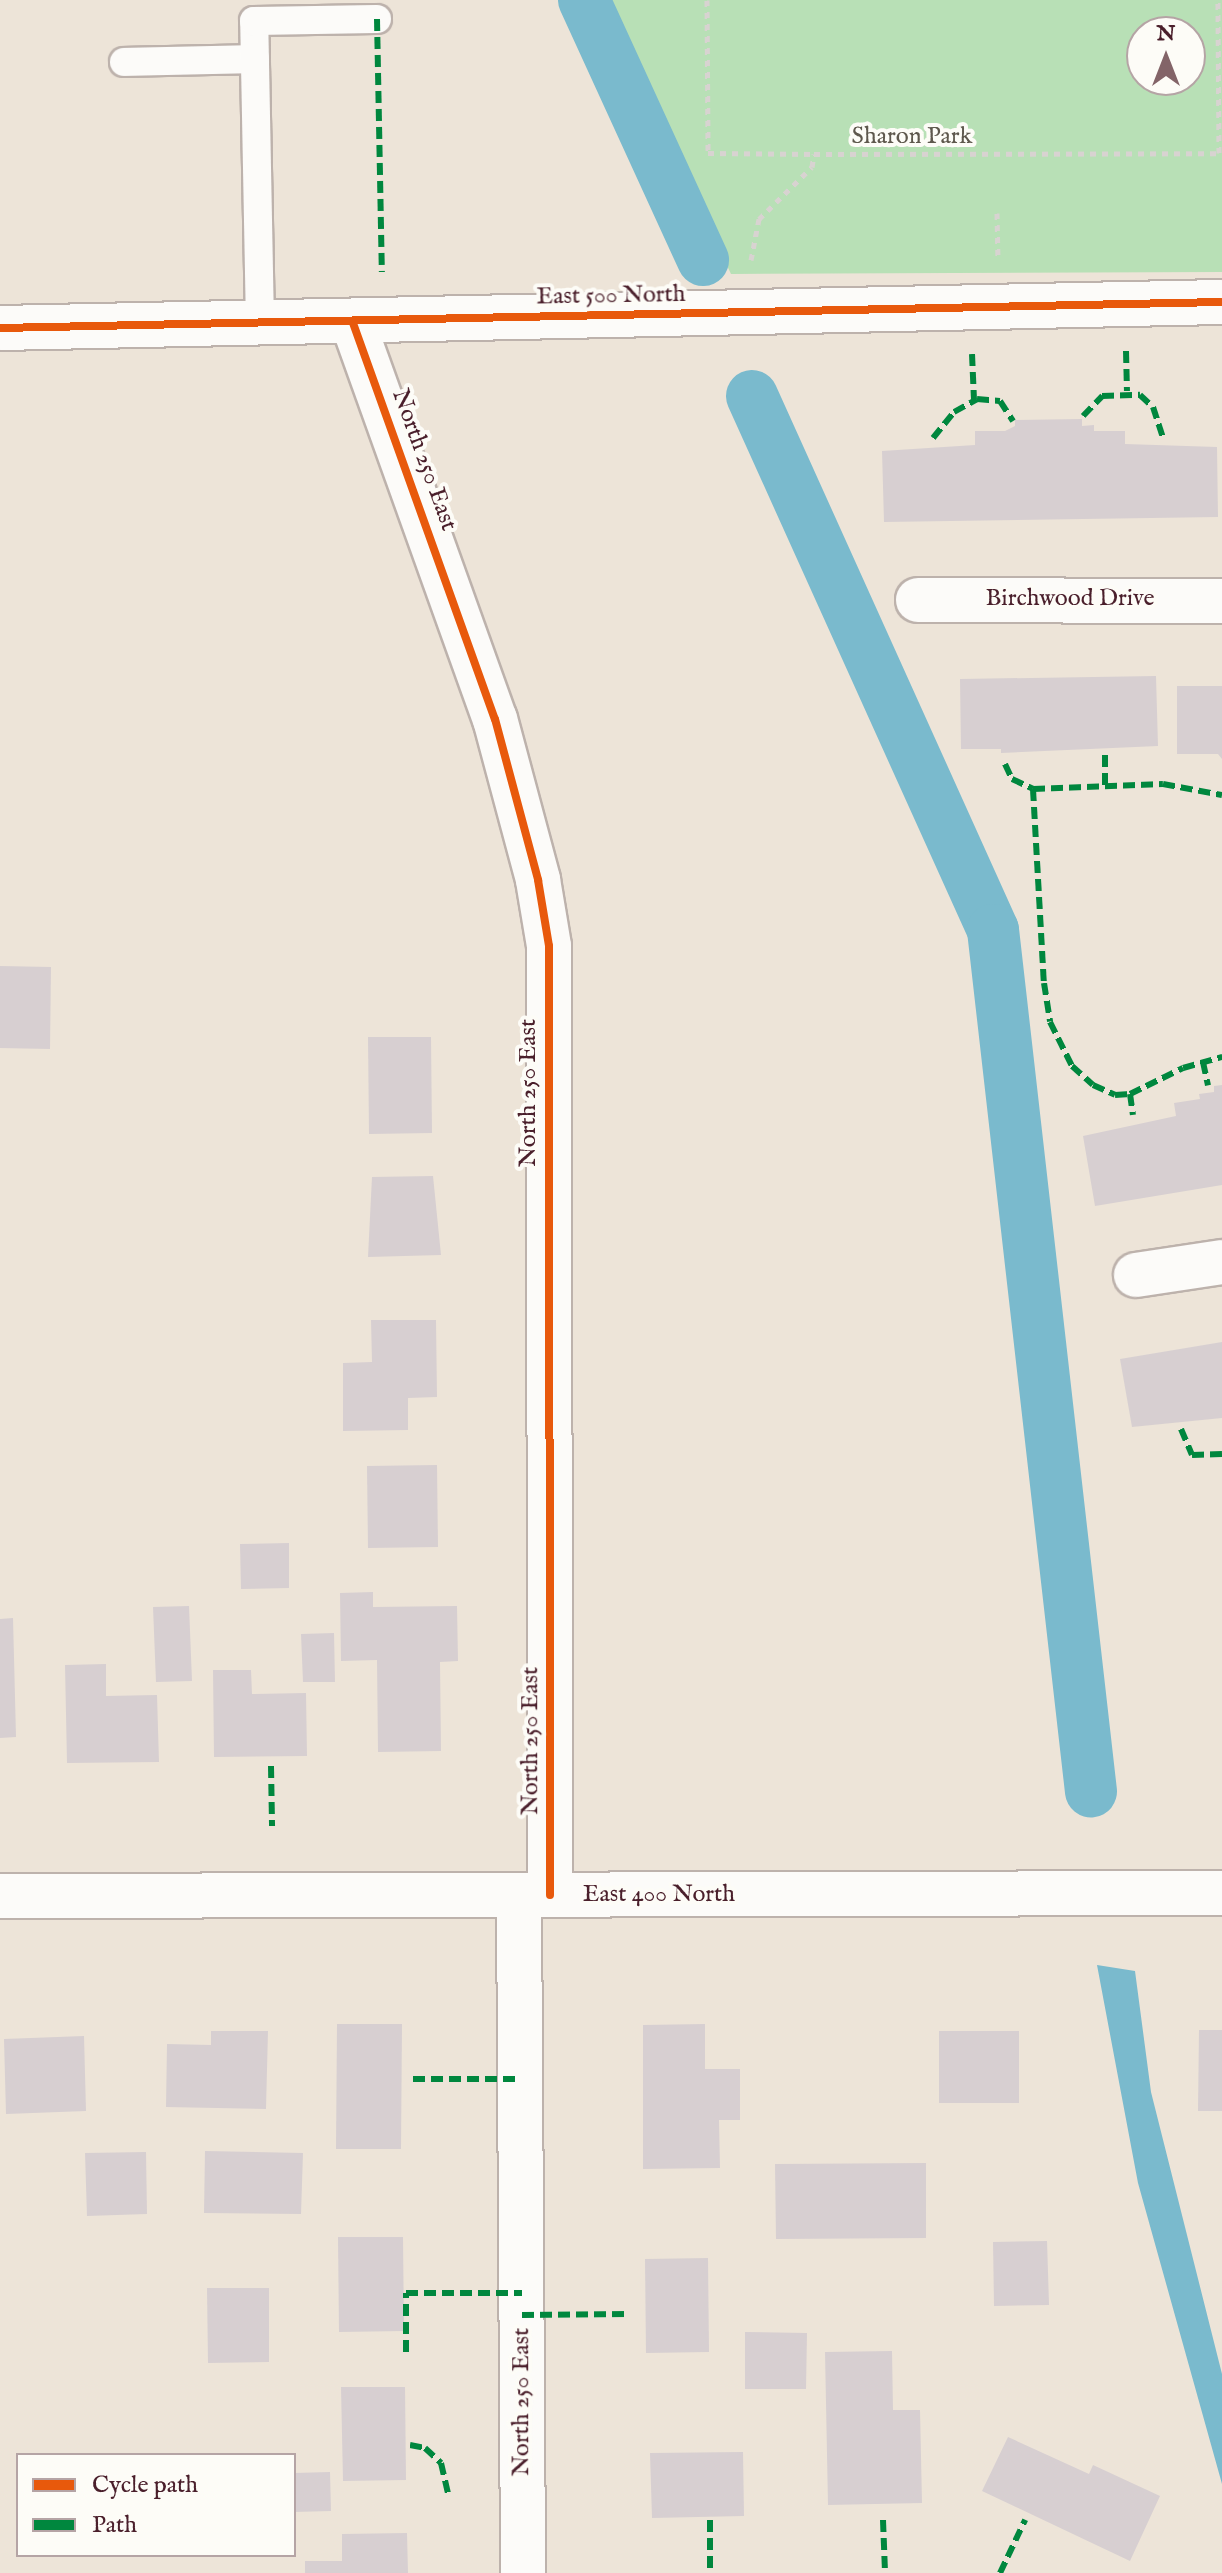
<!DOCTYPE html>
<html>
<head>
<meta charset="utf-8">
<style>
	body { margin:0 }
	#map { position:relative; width:1222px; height:2573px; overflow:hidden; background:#ede4d8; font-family:"IM FELL English",serif }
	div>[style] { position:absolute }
	.green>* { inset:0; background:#b8e0b6 }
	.water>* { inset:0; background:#7abacd }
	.canal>* { height:52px; margin:-26px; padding:0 26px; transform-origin:26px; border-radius:26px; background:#7abacd }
	.building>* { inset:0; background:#d7cfd1 }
	.path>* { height:5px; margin-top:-2.5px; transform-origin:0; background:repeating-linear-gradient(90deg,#d8d3d1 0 6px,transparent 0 12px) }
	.roads { filter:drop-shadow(2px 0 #bdb2ac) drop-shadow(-2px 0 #bdb2ac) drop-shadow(0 2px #bdb2ac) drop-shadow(0 -2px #bdb2ac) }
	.lane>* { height:28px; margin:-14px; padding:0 14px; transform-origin:14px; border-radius:14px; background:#fcfbf9 }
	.street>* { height:44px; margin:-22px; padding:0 22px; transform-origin:22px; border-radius:22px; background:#fcfbf9 }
	.secondary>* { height:44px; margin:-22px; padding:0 22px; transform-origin:22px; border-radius:22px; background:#fcfbf9 }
	.quiet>* { height:6px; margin-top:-3px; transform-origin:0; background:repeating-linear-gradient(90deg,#00873e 0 12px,transparent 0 18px) }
	.cycleway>* { height:8px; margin:-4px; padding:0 4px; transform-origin:4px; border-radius:4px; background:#e8590c }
	span { translate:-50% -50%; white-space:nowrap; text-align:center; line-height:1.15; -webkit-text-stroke:8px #fdfcf7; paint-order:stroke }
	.park-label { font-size:24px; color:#5e584d }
	.street-label { font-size:24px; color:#4a1f2b }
	.legend { position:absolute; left:16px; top:2453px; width:280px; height:104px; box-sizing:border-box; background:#fdfcf7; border:2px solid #b5a4a5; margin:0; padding:10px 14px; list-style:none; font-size:24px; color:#4a1f2b }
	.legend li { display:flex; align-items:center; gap:16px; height:40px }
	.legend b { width:40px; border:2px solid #b5a4a5 }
	.north { position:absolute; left:1126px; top:16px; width:80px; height:80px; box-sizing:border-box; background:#fdfcf7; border:2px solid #b5a4a5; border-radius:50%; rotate:0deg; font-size:22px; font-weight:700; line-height:32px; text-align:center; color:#4a1f2b }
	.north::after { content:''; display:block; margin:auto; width:28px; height:36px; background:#836468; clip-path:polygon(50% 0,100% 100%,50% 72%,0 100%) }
</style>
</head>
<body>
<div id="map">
	<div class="green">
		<i style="clip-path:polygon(evenodd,602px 0,1222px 0,1222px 272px,731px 274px,602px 0,1190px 32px,1190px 80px,1142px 80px,1142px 32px,1190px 32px)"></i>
	</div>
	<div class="water">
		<i style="clip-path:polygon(1097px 1965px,1135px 1971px,1151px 2092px,1222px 2374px,1222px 2484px,1138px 2183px)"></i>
	</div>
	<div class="canal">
		<i style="left:584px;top:0;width:286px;rotate:65.4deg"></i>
		<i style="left:752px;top:396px;width:586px;rotate:65.71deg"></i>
		<i style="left:993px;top:930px;width:867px;rotate:83.51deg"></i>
	</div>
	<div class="building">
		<i style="clip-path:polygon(1082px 419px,1082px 426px,1094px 425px,1094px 431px,1125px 431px,1125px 444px,1217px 447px,1218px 517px,884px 522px,882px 451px,975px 445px,975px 431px,1005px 431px,1015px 426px,1015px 420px)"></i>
		<i style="clip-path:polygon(1156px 676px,1158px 746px,1001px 753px,1001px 749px,961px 749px,960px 679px)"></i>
		<i style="clip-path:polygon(1177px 686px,1222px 686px,1222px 759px,1218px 754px,1177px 754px)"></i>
		<i style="clip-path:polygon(0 966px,51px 967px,50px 1049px,0 1048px)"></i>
		<i style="clip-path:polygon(368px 1037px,431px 1037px,432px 1133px,369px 1134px)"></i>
		<i style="clip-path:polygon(1222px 1085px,1222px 1185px,1095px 1206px,1083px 1136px,1176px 1116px,1174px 1103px,1200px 1099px,1199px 1094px,1214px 1092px,1214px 1086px)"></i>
		<i style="clip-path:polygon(433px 1176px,441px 1255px,368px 1257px,372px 1177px)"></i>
		<i style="clip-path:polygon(371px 1320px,436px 1320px,437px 1397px,408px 1398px,408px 1430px,343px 1431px,343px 1363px,372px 1362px)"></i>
		<i style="clip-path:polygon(1222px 1342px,1222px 1418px,1132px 1427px,1120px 1359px)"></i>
		<i style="clip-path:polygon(437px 1465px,438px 1547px,368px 1548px,367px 1466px)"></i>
		<i style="clip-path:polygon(289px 1543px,289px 1588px,241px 1589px,240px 1544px)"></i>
		<i style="clip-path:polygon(373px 1592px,373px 1607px,457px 1606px,458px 1661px,440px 1662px,441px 1751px,378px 1752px,377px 1660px,341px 1661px,340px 1593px)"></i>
		<i style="clip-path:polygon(189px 1606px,192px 1681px,156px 1682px,153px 1607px)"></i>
		<i style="clip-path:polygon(13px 1618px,16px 1737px,0 1738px,0 1619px)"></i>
		<i style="clip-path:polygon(334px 1633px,335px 1682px,303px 1682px,301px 1634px)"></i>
		<i style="clip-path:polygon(106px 1664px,106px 1696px,157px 1695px,159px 1762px,67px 1763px,65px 1665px)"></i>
		<i style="clip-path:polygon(213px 1670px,251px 1670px,252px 1694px,306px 1693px,307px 1756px,214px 1757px)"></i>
		<i style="clip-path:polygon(337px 2024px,402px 2024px,401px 2149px,336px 2149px)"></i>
		<i style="clip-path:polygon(705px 2024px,705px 2069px,740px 2069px,740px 2120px,719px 2120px,720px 2168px,643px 2169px,643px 2025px)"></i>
		<i style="clip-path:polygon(1199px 2030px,1222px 2030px,1222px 2111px,1198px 2111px)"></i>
		<i style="clip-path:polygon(211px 2031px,268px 2031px,266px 2109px,166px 2107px,167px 2044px,211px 2045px)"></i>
		<i style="clip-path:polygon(939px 2031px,1019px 2031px,1019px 2103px,939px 2103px)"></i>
		<i style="clip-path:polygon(84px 2036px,86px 2111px,6px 2114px,4px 2039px)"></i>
		<i style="clip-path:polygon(205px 2151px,303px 2153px,301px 2214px,204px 2213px)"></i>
		<i style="clip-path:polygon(146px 2152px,147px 2214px,87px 2216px,85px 2153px)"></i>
		<i style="clip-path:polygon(926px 2163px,926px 2238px,776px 2239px,775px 2164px)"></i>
		<i style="clip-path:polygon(338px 2237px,403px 2237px,404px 2331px,339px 2332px)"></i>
		<i style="clip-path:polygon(1047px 2241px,1049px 2305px,994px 2306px,993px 2242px)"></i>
		<i style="clip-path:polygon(708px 2258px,709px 2352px,646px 2353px,645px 2259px)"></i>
		<i style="clip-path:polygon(207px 2288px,269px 2288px,269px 2362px,208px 2363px)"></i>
		<i style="clip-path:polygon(745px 2332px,807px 2333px,806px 2389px,745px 2389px)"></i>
		<i style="clip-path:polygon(892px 2351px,893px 2410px,920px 2410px,922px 2503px,828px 2505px,825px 2352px)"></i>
		<i style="clip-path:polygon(341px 2387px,405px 2387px,406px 2480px,343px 2481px)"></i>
		<i style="clip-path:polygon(1008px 2437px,1089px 2474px,1093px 2465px,1160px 2496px,1130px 2561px,982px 2491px)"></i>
		<i style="clip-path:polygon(743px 2452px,744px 2516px,652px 2518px,650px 2453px)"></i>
		<i style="clip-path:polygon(330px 2472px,331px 2511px,294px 2512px,294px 2473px)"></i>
		<i style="clip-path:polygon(407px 2533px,408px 2573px,305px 2573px,305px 2561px,342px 2561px,342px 2534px)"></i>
	</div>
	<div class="path">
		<i style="left:707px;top:0;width:153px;rotate:89.6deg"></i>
		<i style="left:708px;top:153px;width:106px;rotate:0.5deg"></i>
		<i style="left:814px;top:154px;width:405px;rotate:-0.1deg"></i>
		<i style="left:1219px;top:153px;width:153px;rotate:-90.4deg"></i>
		<i style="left:997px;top:213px;width:47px;rotate:88.8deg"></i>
		<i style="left:751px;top:260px;width:42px;rotate:-79deg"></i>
		<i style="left:759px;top:219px;width:74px;rotate:-44.5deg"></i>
		<i style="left:812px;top:167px;width:13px;rotate:-81deg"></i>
	</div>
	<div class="roads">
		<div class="lane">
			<i style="left:124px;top:62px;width:131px;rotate:-1.3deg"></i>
			<i style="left:260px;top:324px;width:303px;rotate:-91.1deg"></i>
			<i style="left:254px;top:21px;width:123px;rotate:-0.9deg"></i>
		</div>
		<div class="street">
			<i style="left:353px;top:323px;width:421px;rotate:70.3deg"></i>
			<i style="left:495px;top:719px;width:167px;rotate:75deg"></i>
			<i style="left:538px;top:880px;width:67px;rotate:80.5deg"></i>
			<i style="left:549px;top:946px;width:949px;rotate:89.94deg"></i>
			<i style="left:918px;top:600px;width:304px;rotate:0.2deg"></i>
			<i style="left:1136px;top:1275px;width:87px;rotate:-8.6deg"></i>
			<i style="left:519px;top:1895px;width:678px;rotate:89.66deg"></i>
		</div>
		<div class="secondary">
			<i style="left:0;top:328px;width:1222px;rotate:-1.22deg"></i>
			<i style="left:0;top:1896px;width:1222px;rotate:-0.14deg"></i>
		</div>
	</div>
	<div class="quiet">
		<i style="left:377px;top:19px;width:253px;rotate:88.9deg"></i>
		<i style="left:1126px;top:351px;width:40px;rotate:88.6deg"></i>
		<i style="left:972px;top:354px;width:46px;rotate:87.5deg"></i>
		<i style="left:1083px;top:416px;width:28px;rotate:-46deg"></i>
		<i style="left:1102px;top:396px;width:38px;rotate:-2deg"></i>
		<i style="left:1140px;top:395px;width:18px;rotate:43deg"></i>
		<i style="left:1153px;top:407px;width:32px;rotate:72deg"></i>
		<i style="left:933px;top:438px;width:33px;rotate:-51deg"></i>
		<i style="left:954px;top:412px;width:26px;rotate:-29deg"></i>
		<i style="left:977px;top:399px;width:23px;rotate:5deg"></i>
		<i style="left:1000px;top:401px;width:24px;rotate:57deg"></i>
		<i style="left:1105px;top:755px;width:32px;rotate:90deg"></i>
		<i style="left:1005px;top:764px;width:17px;rotate:65deg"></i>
		<i style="left:1012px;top:779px;width:23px;rotate:25deg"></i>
		<i style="left:1033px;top:789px;width:130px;rotate:-2.2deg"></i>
		<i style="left:1163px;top:784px;width:60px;rotate:10.6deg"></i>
		<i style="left:1033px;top:789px;width:194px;rotate:86.8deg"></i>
		<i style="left:1044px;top:983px;width:39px;rotate:81deg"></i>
		<i style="left:1050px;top:1022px;width:49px;rotate:63.4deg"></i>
		<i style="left:1072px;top:1066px;width:28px;rotate:42deg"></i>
		<i style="left:1093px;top:1085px;width:24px;rotate:24deg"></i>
		<i style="left:1115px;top:1095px;width:15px;rotate:-4deg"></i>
		<i style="left:1130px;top:1094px;width:59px;rotate:-26.1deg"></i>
		<i style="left:1183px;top:1068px;width:41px;rotate:-15.8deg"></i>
		<i style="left:1203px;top:1062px;width:24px;rotate:78deg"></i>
		<i style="left:1130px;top:1094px;width:21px;rotate:82deg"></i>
		<i style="left:1181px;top:1429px;width:28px;rotate:67deg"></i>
		<i style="left:1192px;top:1455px;width:30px;rotate:-2deg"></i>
		<i style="left:271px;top:1766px;width:60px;rotate:89deg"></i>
		<i style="left:413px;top:2079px;width:107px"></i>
		<i style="left:522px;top:2315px;width:106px;rotate:-0.5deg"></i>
		<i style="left:406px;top:2352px;width:59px;rotate:-90deg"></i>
		<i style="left:406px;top:2293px;width:116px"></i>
		<i style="left:410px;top:2445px;width:15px;rotate:11deg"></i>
		<i style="left:425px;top:2448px;width:22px;rotate:43deg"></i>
		<i style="left:441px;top:2463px;width:35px;rotate:77deg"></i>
		<i style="left:710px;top:2520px;width:53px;rotate:90deg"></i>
		<i style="left:883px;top:2520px;width:53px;rotate:87.8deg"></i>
		<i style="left:1000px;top:2573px;width:59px;rotate:-64.7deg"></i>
	</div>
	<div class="cycleway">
		<i style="left:353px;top:323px;width:421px;rotate:70.3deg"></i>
		<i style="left:495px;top:719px;width:167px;rotate:75deg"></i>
		<i style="left:538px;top:880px;width:67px;rotate:80.5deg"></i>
		<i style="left:549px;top:946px;width:949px;rotate:89.94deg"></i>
		<i style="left:0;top:328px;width:1222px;rotate:-1.22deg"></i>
	</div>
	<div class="park-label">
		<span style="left:912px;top:137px">Sharon Park</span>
	</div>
	<div class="street-label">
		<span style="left:611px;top:296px;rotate:-1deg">East 500 North</span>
		<span style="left:424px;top:460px;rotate:70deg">North 250 East</span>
		<span style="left:1070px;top:599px">Birchwood Drive</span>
		<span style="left:529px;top:1093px;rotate:-90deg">North 250 East</span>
		<span style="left:531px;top:1741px;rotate:-90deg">North 250 East</span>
		<span style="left:659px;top:1895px">East 400 North</span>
		<span style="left:522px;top:2402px;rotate:-90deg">North 250 East</span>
	</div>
	<ul class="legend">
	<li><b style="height:10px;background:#e8590c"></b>Cycle path</li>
	<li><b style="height:10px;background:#00873e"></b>Path</li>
	</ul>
	<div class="north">N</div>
</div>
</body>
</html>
